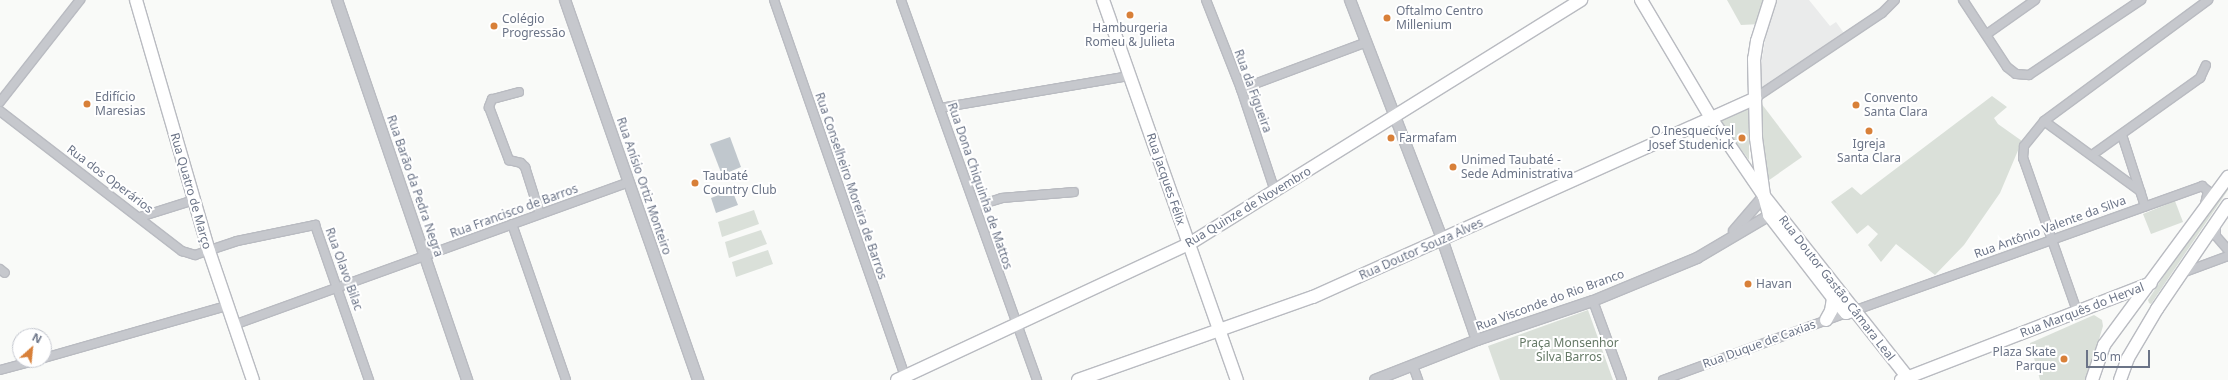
<!DOCTYPE html>
<html>
<head>
<meta charset="utf-8">
<style>
	body { margin:0 }
	#map { position:relative; width:2228px; height:380px; overflow:hidden; background:#f9faf8; font-family:"Noto Sans",sans-serif }
	div>[style] { position:absolute }
	.built>* { inset:0; background:#eaebeb }
	.green>* { inset:0; background:#dae0d9 }
	.water>* { inset:0; background:#c0c7cd }
	.roads { filter:drop-shadow(1px 0 #b9bbc1) drop-shadow(-1px 0 #b9bbc1) drop-shadow(0 1px #b9bbc1) drop-shadow(0 -1px #b9bbc1) }
	.minor>* { height:8px; margin:-4px; padding:0 4px; transform-origin:4px; border-radius:4px; background:#c6c8cd }
	.tertiary>* { height:10px; margin:-5px; padding:0 5px; transform-origin:5px; border-radius:5px; background:#c6c8cd }
	.secondary>* { height:12px; margin:-6px; padding:0 6px; transform-origin:6px; border-radius:6px; background:#fff }
	.dots>* { width:11px; height:11px; translate:-50% -50%; box-sizing:border-box; border:2px solid #fff; border-radius:50% }
	span { translate:-50% -50%; white-space:nowrap; text-align:center; line-height:1.15; -webkit-text-stroke:4px #fff; paint-order:stroke }
	.poi-label { font-size:12px; color:#6b7487 }
	.left { translate:0 -50%; text-align:left }
	.right { translate:-100% -50%; text-align:right }
	.street-label { font-size:12px; color:#6b7487 }
	.park-label { font-size:12px; color:#657966 }
	.north { position:absolute; left:12px; top:328px; width:40px; height:40px; box-sizing:border-box; background:#fff; border:1px solid #c4c7cf; border-radius:50%; rotate:27deg; font-size:11px; font-weight:700; line-height:16px; text-align:center; color:#6b7487 }
	.north::after { content:''; display:block; margin:auto; width:14px; height:18px; background:#d88039; clip-path:polygon(50% 0,100% 100%,50% 72%,0 100%) }
	.scale { position:absolute; left:2086px; top:350px; width:64px; height:18px; box-sizing:border-box; border:2px solid #6b7487; border-top:0; padding-left:5px; font-size:12px; line-height:14px; white-space:nowrap; color:#6b7487; -webkit-text-stroke:3px #fff; paint-order:stroke }
</style>
</head>
<body>
<div id="map">
	<div class="built">
		<i style="clip-path:polygon(1777px 0,1809px 0,1830px 26px,1836px 22px,1846px 36px,1761px 91px,1760px 70px,1766px 34px)"></i>
	</div>
	<div class="green">
		<i style="clip-path:polygon(1727px 0,1764px 0,1761px 24px,1741px 25px)"></i>
		<i style="clip-path:polygon(1992px 96px,2007px 107px,1994px 118px,1998px 124px,2022px 141px,2000px 193px,1964px 245px,1935px 275px,1896px 244px,1881px 262px,1868px 245px,1878px 234px,1868px 225px,1857px 234px,1831px 202px,1852px 187px,1861px 195px)"></i>
		<i style="clip-path:polygon(1761px 103px,1802px 157px,1765px 183px)"></i>
		<i style="clip-path:polygon(1749px 104px,1749px 160px,1720px 121px)"></i>
		<i style="clip-path:polygon(2228px 184px,2228px 190px,2151px 304px,2149px 303px,2148px 300px,2194px 230px)"></i>
		<i style="clip-path:polygon(2175px 201px,2183px 222px,2151px 234px,2143px 214px)"></i>
		<i style="clip-path:polygon(754px 210px,759px 224px,722px 237px,718px 222px)"></i>
		<i style="clip-path:polygon(761px 230px,767px 244px,729px 258px,725px 242px)"></i>
		<i style="clip-path:polygon(768px 250px,773px 264px,736px 277px,732px 262px)"></i>
		<i style="clip-path:polygon(1588px 310px,1613px 380px,1500px 380px,1488px 346px)"></i>
		<i style="clip-path:polygon(2094px 315px,2102px 320px,2103px 326px,2087px 380px,2040px 380px,2030px 343px)"></i>
	</div>
	<div class="water">
		<i style="clip-path:polygon(730px 137px,741px 167px,722px 175px,710px 144px)"></i>
		<i style="clip-path:polygon(732px 190px,738px 205px,716px 213px,711px 198px)"></i>
	</div>
	<div class="roads">
		<div class="minor">
			<i style="left:774px;top:0;width:402px;rotate:70.8deg"></i>
			<i style="left:901px;top:0;width:404px;rotate:70.3deg"></i>
			<i style="left:1206px;top:0;width:96px;rotate:68.5deg"></i>
			<i style="left:1241px;top:89px;width:108px;rotate:71.6deg"></i>
			<i style="left:1963px;top:0;width:80px;rotate:56.7deg"></i>
			<i style="left:2007px;top:67px;width:11px;rotate:38deg"></i>
			<i style="left:2016px;top:74px;width:13px;rotate:4deg"></i>
			<i style="left:2029px;top:75px;width:135px;rotate:-33.8deg"></i>
			<i style="left:1987px;top:34px;width:59px;rotate:-35.3deg"></i>
			<i style="left:1241px;top:89px;width:134px;rotate:-20.5deg"></i>
			<i style="left:519px;top:92px;width:28px;rotate:165deg"></i>
			<i style="left:492px;top:99px;width:9px;rotate:111deg"></i>
			<i style="left:489px;top:107px;width:57px;rotate:69.3deg"></i>
			<i style="left:509px;top:160px;width:12px;rotate:14deg"></i>
			<i style="left:521px;top:163px;width:6px;rotate:45deg"></i>
			<i style="left:525px;top:167px;width:49px;rotate:72.3deg"></i>
			<i style="left:1755px;top:98px;width:153px;rotate:-33.8deg"></i>
			<i style="left:1882px;top:13px;width:18px;rotate:-45deg"></i>
			<i style="left:0;top:102px;width:130px;rotate:-51.9deg"></i>
			<i style="left:940px;top:108px;width:193px;rotate:-9.6deg"></i>
			<i style="left:0;top:111px;width:230px;rotate:37.6deg"></i>
			<i style="left:182px;top:251px;width:14px;rotate:17deg"></i>
			<i style="left:195px;top:255px;width:44px;rotate:-18.4deg"></i>
			<i style="left:237px;top:241px;width:80px;rotate:-11.6deg"></i>
			<i style="left:315px;top:225px;width:164px;rotate:70.8deg"></i>
			<i style="left:2044px;top:121px;width:119px;rotate:36.1deg"></i>
			<i style="left:2122px;top:135px;width:75px;rotate:72.1deg"></i>
			<i style="left:2092px;top:155px;width:133px;rotate:-35.5deg"></i>
			<i style="left:2200px;top:78px;width:14px;rotate:-65deg"></i>
			<i style="left:976px;top:206px;width:27px;rotate:-17deg"></i>
			<i style="left:1002px;top:198px;width:72px;rotate:-4.8deg"></i>
			<i style="left:140px;top:217px;width:57px;rotate:-17.5deg"></i>
			<i style="left:2216px;top:223px;width:13px;rotate:90deg"></i>
			<i style="left:2216px;top:236px;width:18px;rotate:49deg"></i>
			<i style="left:512px;top:224px;width:165px;rotate:70.9deg"></i>
			<i style="left:0;top:269px;width:6px;rotate:39deg"></i>
			<i style="left:2182px;top:273px;width:49px;rotate:-20.3deg"></i>
			<i style="left:1593px;top:301px;width:84px;rotate:69.8deg"></i>
			<i style="left:1856px;top:310px;width:368px;rotate:-19.7deg"></i>
			<i style="left:2202px;top:186px;width:8px;rotate:40deg"></i>
			<i style="left:2208px;top:191px;width:13px;rotate:103deg"></i>
			<i style="left:2077px;top:311px;width:162px;rotate:-109.4deg"></i>
			<i style="left:2023px;top:158px;width:12px;rotate:-85deg"></i>
			<i style="left:2024px;top:146px;width:32px;rotate:-51deg"></i>
			<i style="left:2044px;top:121px;width:204px;rotate:-36.4deg"></i>
			<i style="left:234px;top:325px;width:420px;rotate:-19.9deg"></i>
			<i style="left:44px;top:358px;width:190px;rotate:-15.9deg"></i>
			<i style="left:1413px;top:366px;width:15px;rotate:70deg"></i>
			<i style="left:0;top:370px;width:38px;rotate:-15deg"></i>
			<i style="left:1663px;top:380px;width:195px;rotate:-20.1deg"></i>
		</div>
		<div class="tertiary">
			<i style="left:337px;top:0;width:402px;rotate:71.1deg"></i>
			<i style="left:565px;top:0;width:403px;rotate:70.7deg"></i>
			<i style="left:1350px;top:0;width:256px;rotate:68.9deg"></i>
			<i style="left:1442px;top:239px;width:107px;rotate:70.9deg"></i>
			<i style="left:1734px;top:231px;width:46px;rotate:-49.4deg"></i>
			<i style="left:1375px;top:380px;width:110px;rotate:-21.4deg"></i>
			<i style="left:1477px;top:340px;width:122px;rotate:-18.6deg"></i>
			<i style="left:1593px;top:301px;width:113px;rotate:-22.5deg"></i>
			<i style="left:1697px;top:258px;width:91px;rotate:-30.5deg"></i>
		</div>
		<div class="secondary">
			<i style="left:136px;top:0;width:261px;rotate:73.8deg"></i>
			<i style="left:209px;top:251px;width:136px;rotate:71.2deg"></i>
			<i style="left:1103px;top:0;width:403px;rotate:70.6deg"></i>
			<i style="left:1641px;top:0;width:137px;rotate:59.3deg"></i>
			<i style="left:1711px;top:118px;width:94px;rotate:55.8deg"></i>
			<i style="left:1764px;top:196px;width:235px;rotate:51.6deg"></i>
			<i style="left:1770px;top:0;width:43px;rotate:107.6deg"></i>
			<i style="left:1757px;top:41px;width:18px;rotate:99deg"></i>
			<i style="left:1754px;top:59px;width:79px;rotate:88.5deg"></i>
			<i style="left:1756px;top:138px;width:59px;rotate:82.1deg"></i>
			<i style="left:1764px;top:196px;width:20px;rotate:75deg"></i>
			<i style="left:1769px;top:215px;width:105px;rotate:52.4deg"></i>
			<i style="left:1833px;top:298px;width:20px;rotate:49deg"></i>
			<i style="left:1846px;top:313px;width:10px;rotate:-17deg"></i>
			<i style="left:1826px;top:320px;width:10px;rotate:-61deg"></i>
			<i style="left:1831px;top:311px;width:13px;rotate:-81deg"></i>
			<i style="left:897px;top:380px;width:322px;rotate:-25deg"></i>
			<i style="left:1189px;top:244px;width:462px;rotate:-31.9deg"></i>
			<i style="left:1078px;top:380px;width:249px;rotate:-19.5deg"></i>
			<i style="left:1313px;top:297px;width:485px;rotate:-24.2deg"></i>
			<i style="left:1901px;top:380px;width:268px;rotate:-21.2deg"></i>
			<i style="left:2092px;top:380px;width:37px;rotate:-71deg"></i>
			<i style="left:2104px;top:345px;width:209px;rotate:-53.6deg"></i>
			<i style="left:2120px;top:380px;width:23px;rotate:-70deg"></i>
			<i style="left:2128px;top:358px;width:57px;rotate:-59.4deg"></i>
			<i style="left:2157px;top:309px;width:126px;rotate:-55.7deg"></i>
		</div>
	</div>
	<div class="dots">
		<i style="left:1130px;top:15px;background:#d88039"></i>
		<i style="left:1387px;top:18px;background:#d88039"></i>
		<i style="left:494px;top:26px;background:#d88039"></i>
		<i style="left:87px;top:104px;background:#d88039"></i>
		<i style="left:1856px;top:105px;background:#d88039"></i>
		<i style="left:1869px;top:131px;background:#d88039"></i>
		<i style="left:1391px;top:138px;background:#d88039"></i>
		<i style="left:1742px;top:138px;background:#d88039"></i>
		<i style="left:1453px;top:167px;background:#d88039"></i>
		<i style="left:695px;top:183px;background:#d88039"></i>
		<i style="left:1748px;top:284px;background:#d88039"></i>
		<i style="left:2064px;top:359px;background:#d88039"></i>
	</div>
	<div class="poi-label">
		<span class="left" style="left:1396px;top:18px">Oftalmo Centro<br>Millenium</span>
		<span class="left" style="left:502px;top:26px">Colégio<br>Progressão</span>
		<span style="left:1130px;top:35px">Hamburgeria<br>Romeu &amp; Julieta</span>
		<span class="left" style="left:95px;top:104px">Edifício<br>Maresias</span>
		<span class="left" style="left:1864px;top:105px">Convento<br>Santa Clara</span>
		<span class="right" style="left:1734px;top:138px">O Inesquecível<br>Josef Studenick</span>
		<span class="left" style="left:1399px;top:138px">Farmafam</span>
		<span style="left:1869px;top:151px">Igreja<br>Santa Clara</span>
		<span class="left" style="left:1461px;top:167px">Unimed Taubaté -<br>Sede Administrativa</span>
		<span class="left" style="left:703px;top:183px">Taubaté<br>Country Club</span>
		<span class="left" style="left:1756px;top:284px">Havan</span>
		<span class="right" style="left:2056px;top:359px">Plaza Skate<br>Parque</span>
	</div>
	<div class="street-label">
		<span style="left:1253px;top:91px;rotate:70deg">Rua da Figueira</span>
		<span style="left:110px;top:179px;rotate:37deg">Rua dos Operários</span>
		<span style="left:1166px;top:179px;rotate:71deg">Rua Jacques Félix</span>
		<span style="left:415px;top:186px;rotate:71deg">Rua Barão da Pedra Negra</span>
		<span style="left:644px;top:186px;rotate:71deg">Rua Anísio Ortiz Monteiro</span>
		<span style="left:851px;top:186px;rotate:71deg">Rua Conselheiro Moreira de Barros</span>
		<span style="left:980px;top:186px;rotate:71deg">Rua Dona Chiquinha de Mattos</span>
		<span style="left:191px;top:191px;rotate:74deg">Rua Quatro de Março</span>
		<span style="left:1248px;top:207px;rotate:-31deg">Rua Quinze de Novembro</span>
		<span style="left:514px;top:211px;rotate:-20deg">Rua Francisco de Barros</span>
		<span style="left:2050px;top:227px;rotate:-20deg">Rua Antônio Valente da Silva</span>
		<span style="left:1421px;top:249px;rotate:-24deg">Rua Doutor Souza Alves</span>
		<span style="left:344px;top:269px;rotate:70deg">Rua Olavo Bilac</span>
		<span style="left:1837px;top:288px;rotate:52deg">Rua Doutor Gastão Câmara Leal</span>
		<span style="left:1550px;top:300px;rotate:-20deg">Rua Visconde do Rio Branco</span>
		<span style="left:2082px;top:310px;rotate:-21deg">Rua Marquês do Herval</span>
		<span style="left:1759px;top:344px;rotate:-20deg">Rua Duque de Caxias</span>
	</div>
	<div class="park-label">
		<span style="left:1569px;top:350px">Praça Monsenhor<br>Silva Barros</span>
	</div>
	<div class="north">N</div>
	<div class="scale">50 m</div>
</div>
</body>
</html>
